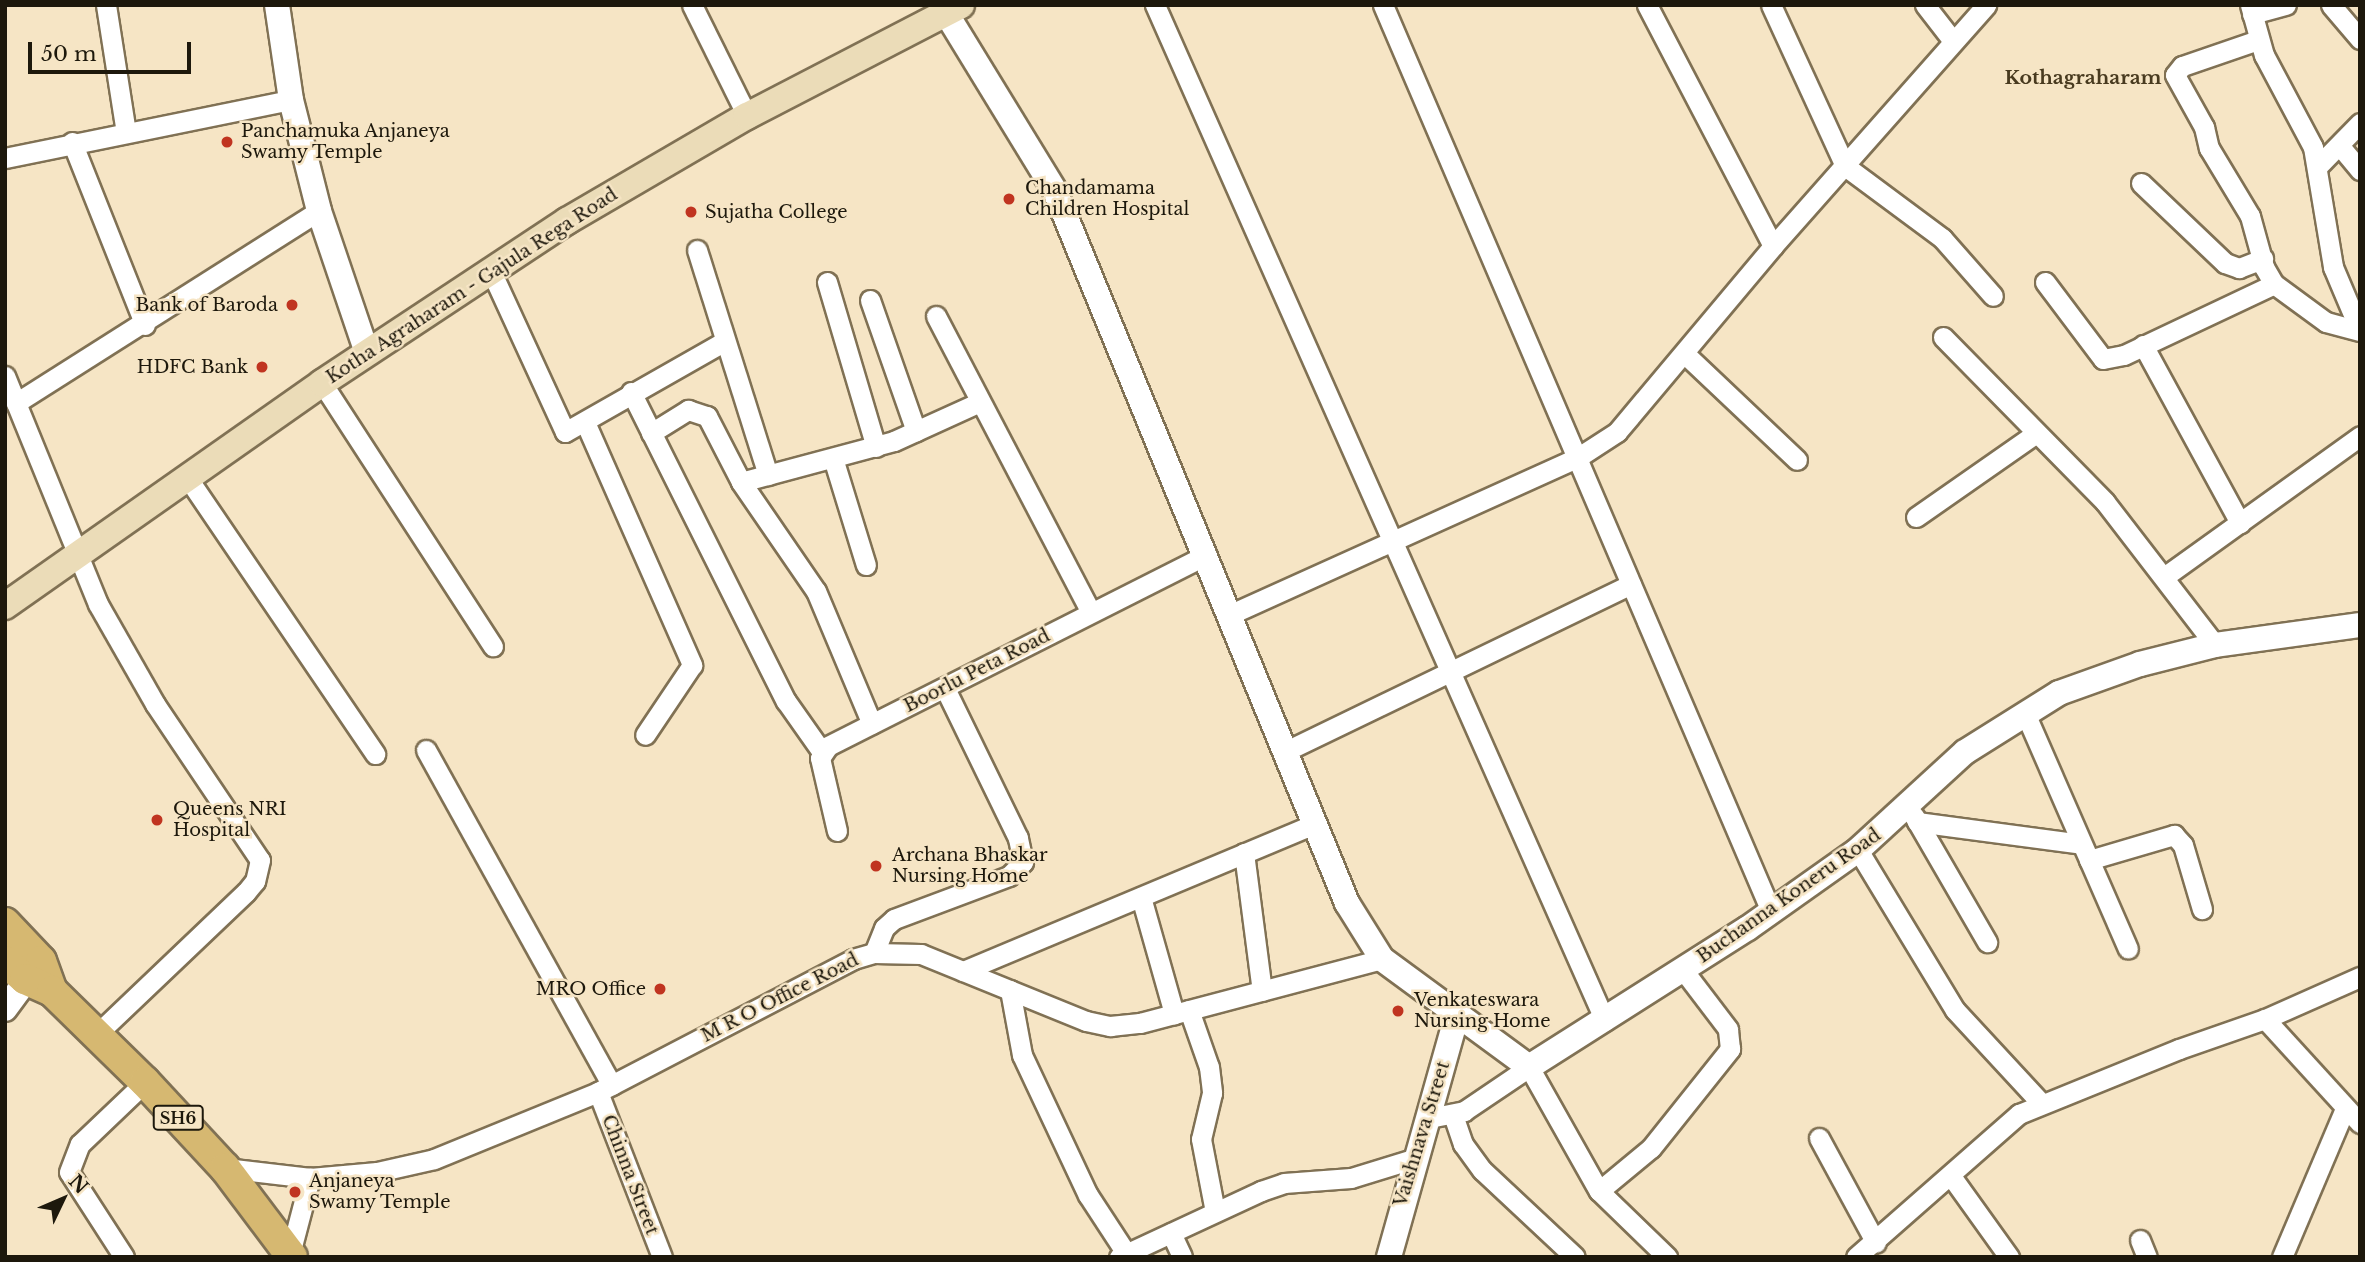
<!DOCTYPE html>
<html>
<head>
<meta charset="utf-8">
<style>
	body { margin:0 }
	#map { position:relative; width:2365px; height:1262px; overflow:hidden; background:#f6e5c5; font-family:"Libre Baskerville",serif }
	div>[style] { position:absolute }
	.roads { filter:drop-shadow(2px 0 #807154) drop-shadow(-2px 0 #807154) drop-shadow(0 2px #807154) drop-shadow(0 -2px #807154) }
	.minor>* { height:19px; margin:-9.5px; padding:0 9.5px; transform-origin:9.5px; border-radius:9.5px; background:#fff }
	.tertiary>* { height:24px; margin:-12px; padding:0 12px; transform-origin:12px; border-radius:12px; background:#fff }
	.secondary>* { height:26px; margin:-13px; padding:0 13px; transform-origin:13px; border-radius:13px; background:#ebdcb8 }
	.primary>* { height:30px; margin:-15px; padding:0 15px; transform-origin:15px; border-radius:15px; background:#d6b871 }
	.dots>* { width:19px; height:19px; translate:-50% -50%; box-sizing:border-box; border:4px solid #f6e5c5; border-radius:50% }
	span { translate:-50% -50%; white-space:nowrap; text-align:center; line-height:1.15; -webkit-text-stroke:5px #f6e5c5; paint-order:stroke }
	.shield-label span { padding:2px 5px; background:#f6e5c5; border:2px solid; border-radius:5px; -webkit-text-stroke-width:0 }
	.shield-label { font-size:16px; color:#1d180c; font-weight:700 }
	.poi-label { font-size:18px; color:#1d180c }
	.left { translate:0 -50%; text-align:left }
	.right { translate:-100% -50%; text-align:right }
	.street-label { font-size:18px; color:#1d180c }
	.neighbourhood-label { font-size:19px; color:#483a1f; font-weight:700 }
	.frame { position:absolute; inset:0; border:7px solid #1d180c; pointer-events:none }
	.north { position:absolute; left:28px; top:1164px; width:70px; height:70px; -webkit-text-stroke:5px #f6e5c5; paint-order:stroke; rotate:46deg; font-size:19px; font-weight:700; line-height:28px; text-align:center; color:#1d180c }
	.north::after { content:''; display:block; margin:auto; width:24px; height:32px; background:#1d180c; clip-path:polygon(50% 0,100% 100%,50% 72%,0 100%) }
	.scale { position:absolute; left:28px; top:42px; width:163px; height:32px; box-sizing:border-box; border:4px solid #1d180c; border-top:0; padding-left:9px; font-size:21px; line-height:24px; white-space:nowrap; color:#1d180c; -webkit-text-stroke:5px #f6e5c5; paint-order:stroke }
</style>
</head>
<body>
<div id="map">
	<div class="roads">
		<div class="minor">
			<i style="left:106px;top:5px;width:129px;rotate:81.1deg"></i>
			<i style="left:692px;top:5px;width:124px;rotate:63.6deg"></i>
			<i style="left:1155px;top:5px;width:1111px;rotate:66.11deg"></i>
			<i style="left:1383px;top:5px;width:986px;rotate:66.82deg"></i>
			<i style="left:1647px;top:5px;width:272px;rotate:62.4deg"></i>
			<i style="left:1771px;top:5px;width:177px;rotate:65.3deg"></i>
			<i style="left:1845px;top:166px;width:121px;rotate:36.6deg"></i>
			<i style="left:1942px;top:238px;width:77px;rotate:48.7deg"></i>
			<i style="left:1925px;top:5px;width:46px;rotate:52.1deg"></i>
			<i style="left:2250px;top:5px;width:52px;rotate:74.4deg"></i>
			<i style="left:2264px;top:55px;width:104px;rotate:62deg"></i>
			<i style="left:2313px;top:147px;width:122px;rotate:80.5deg"></i>
			<i style="left:2333px;top:267px;width:69px;rotate:67.1deg"></i>
			<i style="left:2331px;top:5px;width:45px;rotate:49.5deg"></i>
			<i style="left:2252px;top:14px;width:35px;rotate:-15deg"></i>
			<i style="left:2258px;top:40px;width:80px;rotate:161.1deg"></i>
			<i style="left:2182px;top:66px;width:11px;rotate:128deg"></i>
			<i style="left:2175px;top:75px;width:60px;rotate:60.9deg"></i>
			<i style="left:2204px;top:127px;width:22px;rotate:77deg"></i>
			<i style="left:2209px;top:148px;width:79px;rotate:58.9deg"></i>
			<i style="left:2250px;top:216px;width:53px;rotate:74.6deg"></i>
			<i style="left:2264px;top:267px;width:20px;rotate:60deg"></i>
			<i style="left:2274px;top:284px;width:64px;rotate:36.2deg"></i>
			<i style="left:2326px;top:322px;width:35px;rotate:15deg"></i>
			<i style="left:72px;top:142px;width:197px;rotate:68.3deg"></i>
			<i style="left:2339px;top:145px;width:33px;rotate:50deg"></i>
			<i style="left:5px;top:158px;width:292px;rotate:-11.5deg"></i>
			<i style="left:2318px;top:166px;width:60px;rotate:-45.7deg"></i>
			<i style="left:2141px;top:183px;width:116px;rotate:43.6deg"></i>
			<i style="left:2225px;top:263px;width:15px;rotate:20deg"></i>
			<i style="left:2239px;top:268px;width:26px;rotate:-21deg"></i>
			<i style="left:697px;top:250px;width:236px;rotate:72.5deg"></i>
			<i style="left:491px;top:271px;width:177px;rotate:65.3deg"></i>
			<i style="left:565px;top:432px;width:184px;rotate:-29.6deg"></i>
			<i style="left:827px;top:282px;width:172px;rotate:73.5deg"></i>
			<i style="left:2045px;top:282px;width:96px;rotate:53deg"></i>
			<i style="left:2103px;top:359px;width:21px;rotate:-11deg"></i>
			<i style="left:2124px;top:355px;width:166px;rotate:-25.3deg"></i>
			<i style="left:870px;top:300px;width:139px;rotate:70.7deg"></i>
			<i style="left:936px;top:316px;width:334px;rotate:62.4deg"></i>
			<i style="left:1943px;top:337px;width:231px;rotate:45.5deg"></i>
			<i style="left:2105px;top:502px;width:180px;rotate:52.4deg"></i>
			<i style="left:2143px;top:345px;width:203px;rotate:61.4deg"></i>
			<i style="left:1685px;top:354px;width:154px;rotate:43.4deg"></i>
			<i style="left:5px;top:376px;width:246px;rotate:67.8deg"></i>
			<i style="left:98px;top:604px;width:115px;rotate:60.3deg"></i>
			<i style="left:155px;top:704px;width:188px;rotate:56.1deg"></i>
			<i style="left:260px;top:860px;width:22px;rotate:103deg"></i>
			<i style="left:255px;top:881px;width:14px;rotate:129deg"></i>
			<i style="left:246px;top:892px;width:206px;rotate:136.4deg"></i>
			<i style="left:322px;top:383px;width:314px;rotate:57deg"></i>
			<i style="left:631px;top:392px;width:346px;rotate:63.4deg"></i>
			<i style="left:786px;top:701px;width:62px;rotate:54.8deg"></i>
			<i style="left:16px;top:403px;width:359px;rotate:-32.4deg"></i>
			<i style="left:585px;top:422px;width:266px;rotate:66.2deg"></i>
			<i style="left:692px;top:665px;width:84px;rotate:123.9deg"></i>
			<i style="left:651px;top:433px;width:44px;rotate:-31.9deg"></i>
			<i style="left:688px;top:410px;width:20px;rotate:18deg"></i>
			<i style="left:707px;top:416px;width:74px;rotate:62.7deg"></i>
			<i style="left:741px;top:482px;width:132px;rotate:55.5deg"></i>
			<i style="left:816px;top:591px;width:144px;rotate:67.2deg"></i>
			<i style="left:833px;top:458px;width:112px;rotate:72.9deg"></i>
			<i style="left:187px;top:477px;width:335px;rotate:55.8deg"></i>
			<i style="left:741px;top:482px;width:158px;rotate:-15deg"></i>
			<i style="left:894px;top:441px;width:94px;rotate:-24.4deg"></i>
			<i style="left:1916px;top:517px;width:145px;rotate:-34.9deg"></i>
			<i style="left:2164px;top:577px;width:241px;rotate:-35.7deg"></i>
			<i style="left:1231px;top:614px;width:380px;rotate:-24.3deg"></i>
			<i style="left:1577px;top:458px;width:48px;rotate:-33deg"></i>
			<i style="left:1617px;top:432px;width:243px;rotate:-50deg"></i>
			<i style="left:1773px;top:246px;width:322px;rotate:-48.5deg"></i>
			<i style="left:2025px;top:713px;width:257px;rotate:66.4deg"></i>
			<i style="left:426px;top:750px;width:383px;rotate:61deg"></i>
			<i style="left:1286px;top:751px;width:383px;rotate:-25.8deg"></i>
			<i style="left:1914px;top:816px;width:146px;rotate:59.9deg"></i>
			<i style="left:1917px;top:822px;width:166px;rotate:7.6deg"></i>
			<i style="left:837px;top:831px;width:75px;rotate:-103.1deg"></i>
			<i style="left:820px;top:758px;width:14px;rotate:-56deg"></i>
			<i style="left:828px;top:746px;width:424px;rotate:-26.8deg"></i>
			<i style="left:1858px;top:850px;width:187px;rotate:58.8deg"></i>
			<i style="left:1955px;top:1010px;width:127px;rotate:47.2deg"></i>
			<i style="left:1244px;top:853px;width:139px;rotate:82.6deg"></i>
			<i style="left:2089px;top:860px;width:89px;rotate:-16.4deg"></i>
			<i style="left:2174px;top:835px;width:13px;rotate:48deg"></i>
			<i style="left:2183px;top:845px;width:67px;rotate:73.5deg"></i>
			<i style="left:1141px;top:897px;width:122px;rotate:74.2deg"></i>
			<i style="left:874px;top:953px;width:27px;rotate:-68deg"></i>
			<i style="left:884px;top:928px;width:13px;rotate:-42deg"></i>
			<i style="left:894px;top:919px;width:123px;rotate:-20.5deg"></i>
			<i style="left:1009px;top:876px;width:20px;rotate:-45deg"></i>
			<i style="left:1023px;top:862px;width:25px;rotate:-102deg"></i>
			<i style="left:1018px;top:838px;width:167px;rotate:-116deg"></i>
			<i style="left:963px;top:971px;width:381px;rotate:-22.7deg"></i>
			<i style="left:1010px;top:990px;width:66px;rotate:79.5deg"></i>
			<i style="left:1022px;top:1055px;width:155px;rotate:64.8deg"></i>
			<i style="left:1088px;top:1195px;width:69px;rotate:56.8deg"></i>
			<i style="left:1189px;top:1010px;width:60px;rotate:70.7deg"></i>
			<i style="left:1209px;top:1067px;width:26px;rotate:83deg"></i>
			<i style="left:1212px;top:1093px;width:47px;rotate:103.4deg"></i>
			<i style="left:1201px;top:1139px;width:74px;rotate:79.1deg"></i>
			<i style="left:2265px;top:1019px;width:141px;rotate:47.6deg"></i>
			<i style="left:598px;top:1092px;width:177px;rotate:68.8deg"></i>
			<i style="left:1453px;top:1115px;width:31px;rotate:71deg"></i>
			<i style="left:1463px;top:1144px;width:32px;rotate:54deg"></i>
			<i style="left:1482px;top:1170px;width:127px;rotate:43.1deg"></i>
			<i style="left:1429px;top:1118px;width:36px;rotate:-11deg"></i>
			<i style="left:1464px;top:1111px;width:78px;rotate:-34.1deg"></i>
			<i style="left:1529px;top:1067px;width:142px;rotate:60.6deg"></i>
			<i style="left:1599px;top:1191px;width:95px;rotate:44.1deg"></i>
			<i style="left:1819px;top:1138px;width:119px;rotate:61.5deg"></i>
			<i style="left:225px;top:1168px;width:86px;rotate:6.7deg"></i>
			<i style="left:310px;top:1178px;width:67px;rotate:-5.1deg"></i>
			<i style="left:377px;top:1172px;width:58px;rotate:-12.8deg"></i>
			<i style="left:434px;top:1159px;width:177px;rotate:-22.2deg"></i>
			<i style="left:598px;top:1092px;width:288px;rotate:-27.5deg"></i>
			<i style="left:853px;top:959px;width:22px;rotate:-16deg"></i>
			<i style="left:874px;top:953px;width:47px;rotate:1.2deg"></i>
			<i style="left:921px;top:954px;width:178px;rotate:22.1deg"></i>
			<i style="left:1086px;top:1021px;width:25px;rotate:12deg"></i>
			<i style="left:1110px;top:1026px;width:30px;rotate:-6deg"></i>
			<i style="left:1140px;top:1023px;width:250px;rotate:-14.8deg"></i>
			<i style="left:1951px;top:1176px;width:100px;rotate:54.4deg"></i>
			<i style="left:1599px;top:1191px;width:67px;rotate:-39.6deg"></i>
			<i style="left:1651px;top:1148px;width:127px;rotate:-51.4deg"></i>
			<i style="left:1730px;top:1049px;width:20px;rotate:-96deg"></i>
			<i style="left:1728px;top:1029px;width:74px;rotate:-127.3deg"></i>
			<i style="left:1171px;top:1233px;width:26px;rotate:65deg"></i>
			<i style="left:2140px;top:1240px;width:18px;rotate:68deg"></i>
			<i style="left:290px;top:1254px;width:79px;rotate:-75.3deg"></i>
			<i style="left:124px;top:1257px;width:101px;rotate:-122.9deg"></i>
			<i style="left:69px;top:1172px;width:30px;rotate:-69deg"></i>
			<i style="left:80px;top:1144px;width:90px;rotate:-43.6deg"></i>
			<i style="left:1119px;top:1257px;width:157px;rotate:-24.9deg"></i>
			<i style="left:1261px;top:1191px;width:24px;rotate:-19deg"></i>
			<i style="left:1284px;top:1183px;width:67px;rotate:-4.3deg"></i>
			<i style="left:1351px;top:1178px;width:68px;rotate:-17.1deg"></i>
			<i style="left:1856px;top:1257px;width:217px;rotate:-41.3deg"></i>
			<i style="left:2019px;top:1114px;width:173px;rotate:-22.1deg"></i>
			<i style="left:2179px;top:1049px;width:91px;rotate:-19.2deg"></i>
			<i style="left:2265px;top:1019px;width:104px;rotate:-23.9deg"></i>
			<i style="left:2282px;top:1257px;width:159px;rotate:-67deg"></i>
		</div>
		<div class="tertiary">
			<i style="left:277px;top:5px;width:96px;rotate:81.6deg"></i>
			<i style="left:291px;top:100px;width:114px;rotate:75.8deg"></i>
			<i style="left:319px;top:211px;width:150px;rotate:71.3deg"></i>
			<i style="left:946px;top:13px;width:209px;rotate:58.5deg"></i>
			<i style="left:1055px;top:191px;width:770px;rotate:67.7deg"></i>
			<i style="left:1347px;top:903px;width:66px;rotate:58deg"></i>
			<i style="left:1382px;top:959px;width:182px;rotate:36.3deg"></i>
			<i style="left:1529px;top:1067px;width:259px;rotate:-32.4deg"></i>
			<i style="left:1748px;top:928px;width:135px;rotate:-35.3deg"></i>
			<i style="left:1858px;top:850px;width:145px;rotate:-42.5deg"></i>
			<i style="left:1965px;top:752px;width:111px;rotate:-32.1deg"></i>
			<i style="left:2059px;top:693px;width:86px;rotate:-19.7deg"></i>
			<i style="left:2140px;top:664px;width:77px;rotate:-14.2deg"></i>
			<i style="left:2215px;top:645px;width:146px;rotate:-7.9deg"></i>
			<i style="left:5px;top:1009px;width:56px;rotate:-53.7deg"></i>
			<i style="left:1389px;top:1257px;width:255px;rotate:-74.3deg"></i>
		</div>
		<div class="secondary">
			<i style="left:5px;top:606px;width:388px;rotate:-35.1deg"></i>
			<i style="left:322px;top:383px;width:294px;rotate:-33.5deg"></i>
			<i style="left:567px;top:221px;width:208px;rotate:-30.3deg"></i>
			<i style="left:747px;top:116px;width:241px;rotate:-27.4deg"></i>
		</div>
		<div class="primary">
			<i style="left:5px;top:923px;width:52px;rotate:46.5deg"></i>
			<i style="left:41px;top:961px;width:32px;rotate:70deg"></i>
			<i style="left:5px;top:961px;width:27px;rotate:42deg"></i>
			<i style="left:25px;top:979px;width:30px;rotate:24deg"></i>
			<i style="left:52px;top:991px;width:130px;rotate:44.4deg"></i>
			<i style="left:145px;top:1082px;width:117px;rotate:47.1deg"></i>
			<i style="left:225px;top:1168px;width:111px;rotate:53deg"></i>
		</div>
	</div>
	<div class="dots">
		<i style="left:227px;top:142px;background:#c03420"></i>
		<i style="left:1009px;top:199px;background:#c03420"></i>
		<i style="left:691px;top:212px;background:#c03420"></i>
		<i style="left:292px;top:305px;background:#c03420"></i>
		<i style="left:262px;top:367px;background:#c03420"></i>
		<i style="left:157px;top:820px;background:#c03420"></i>
		<i style="left:876px;top:866px;background:#c03420"></i>
		<i style="left:660px;top:989px;background:#c03420"></i>
		<i style="left:1398px;top:1011px;background:#c03420"></i>
		<i style="left:295px;top:1192px;background:#c03420"></i>
	</div>
	<div class="shield-label">
		<span style="left:178px;top:1118px">SH6</span>
	</div>
	<div class="poi-label">
		<span class="left" style="left:241px;top:142px">Panchamuka Anjaneya<br>Swamy Temple</span>
		<span class="left" style="left:1025px;top:199px">Chandamama<br>Children Hospital</span>
		<span class="left" style="left:705px;top:212px">Sujatha College</span>
		<span class="right" style="left:278px;top:305px">Bank of Baroda</span>
		<span class="right" style="left:248px;top:367px">HDFC Bank</span>
		<span class="left" style="left:173px;top:820px">Queens NRI<br>Hospital</span>
		<span class="left" style="left:892px;top:866px">Archana Bhaskar<br>Nursing Home</span>
		<span class="right" style="left:646px;top:989px">MRO Office</span>
		<span class="left" style="left:1414px;top:1011px">Venkateswara<br>Nursing Home</span>
		<span class="left" style="left:309px;top:1192px">Anjaneya<br>Swamy Temple</span>
	</div>
	<div class="street-label">
		<span style="left:472px;top:286px;rotate:-33deg">Kotha Agraharam - Gajula Rega Road</span>
		<span style="left:977px;top:671px;rotate:-27deg">Boorlu Peta Road</span>
		<span style="left:1789px;top:896px;rotate:-35deg">Buchanna Koneru Road</span>
		<span style="left:780px;top:998px;rotate:-27deg">M R O Office Road</span>
		<span style="left:1422px;top:1134px;rotate:-73deg">Vaishnava Street</span>
		<span style="left:630px;top:1175px;rotate:69deg">Chinna Street</span>
	</div>
	<div class="neighbourhood-label">
		<span style="left:2083px;top:78px">Kothagraharam</span>
	</div>
	<div class="frame"></div>
	<div class="north">N</div>
	<div class="scale">50 m</div>
</div>
</body>
</html>
